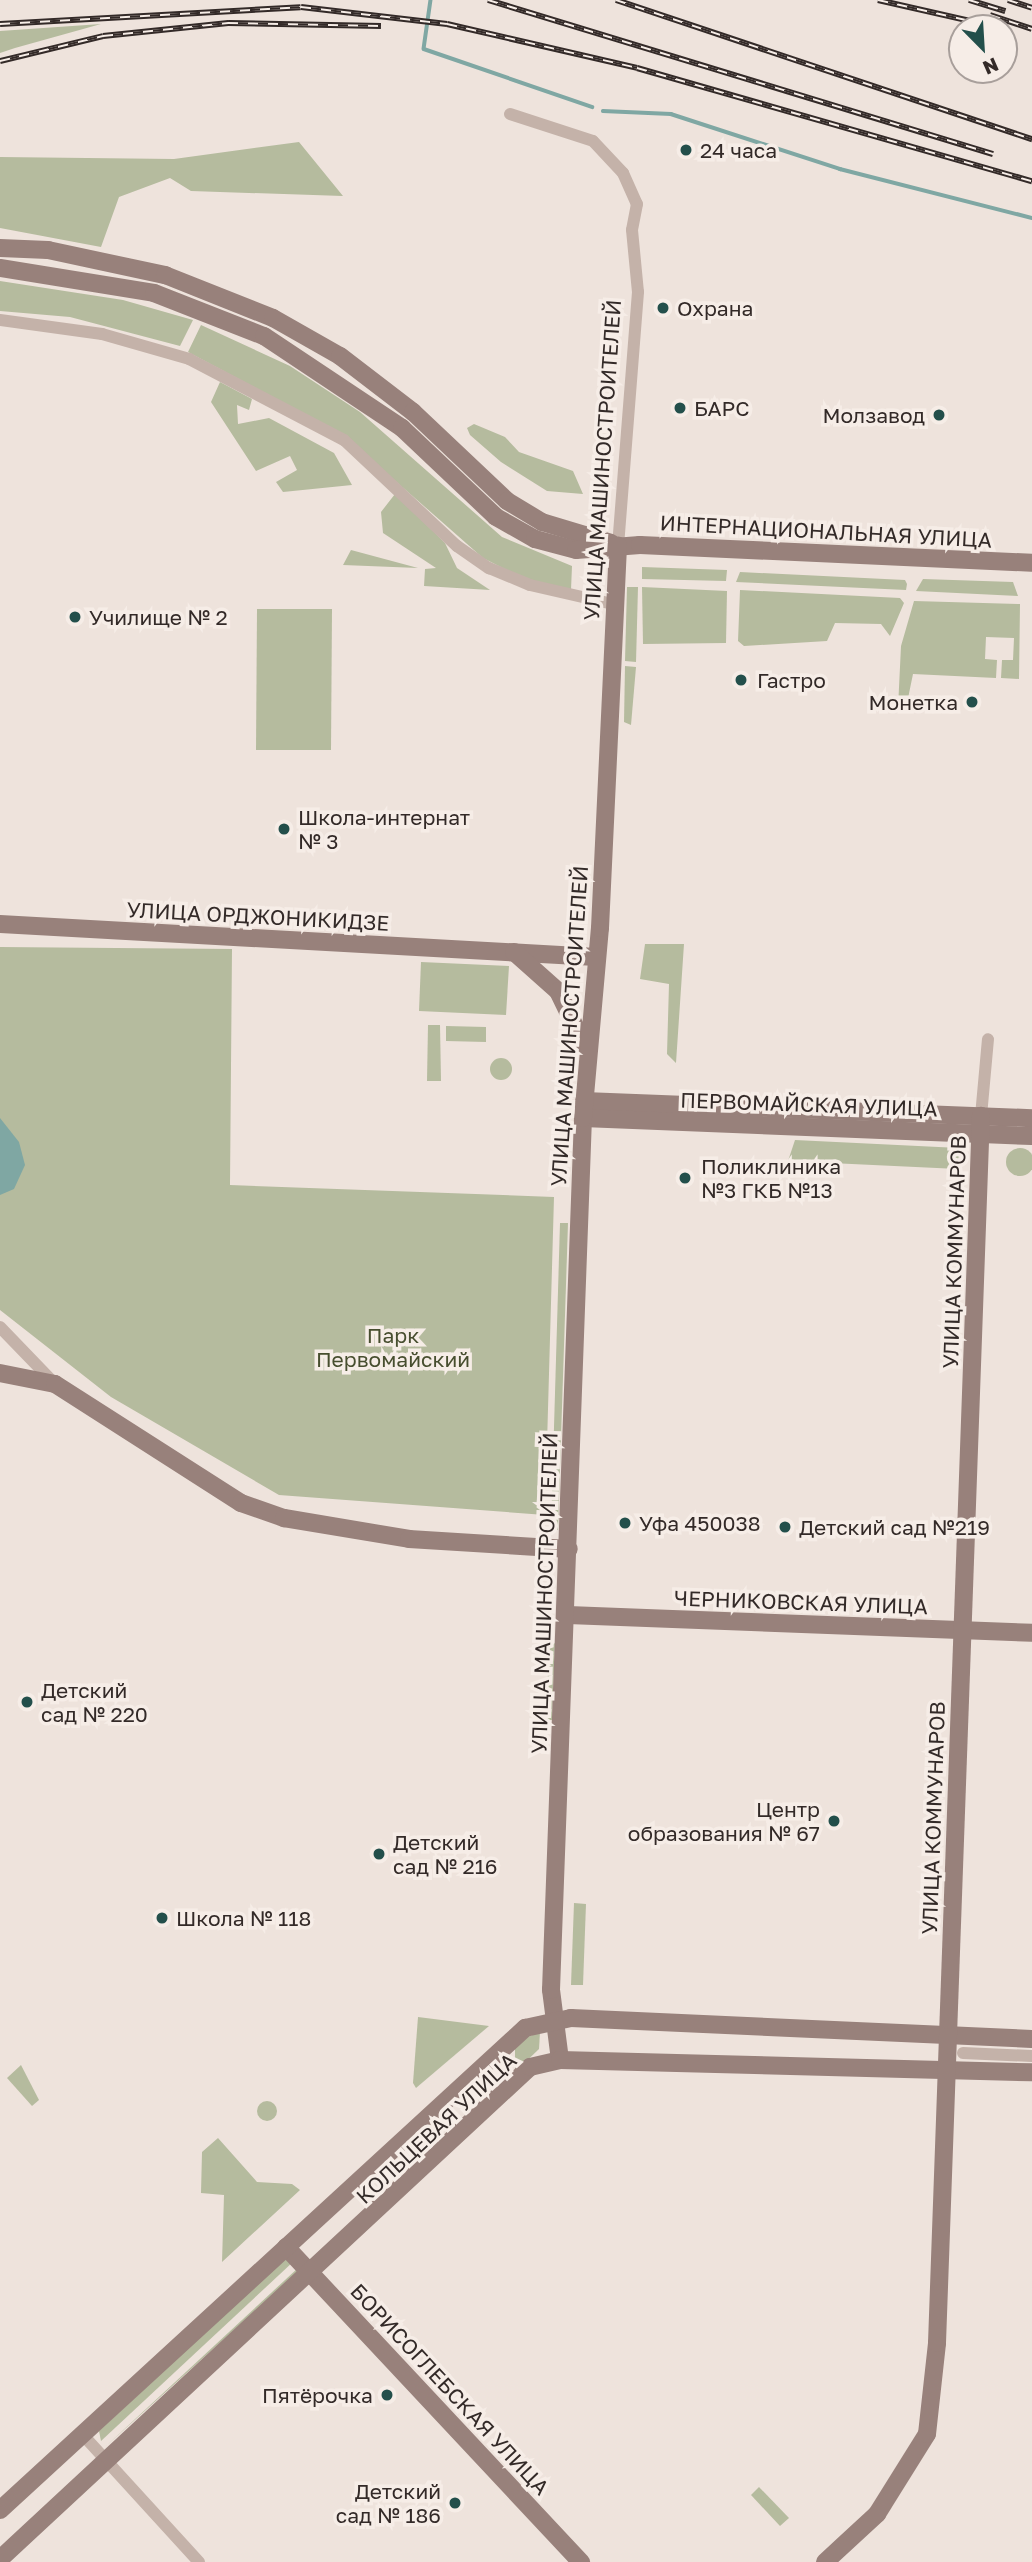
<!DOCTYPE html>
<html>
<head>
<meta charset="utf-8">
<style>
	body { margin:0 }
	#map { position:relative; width:1032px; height:2562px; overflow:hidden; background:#eee3dc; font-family:"Golos Text",sans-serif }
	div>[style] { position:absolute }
	.green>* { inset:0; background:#b5bb9e }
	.round { border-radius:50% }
	.water>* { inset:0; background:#7fa7a3 }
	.stream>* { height:3.5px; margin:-1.75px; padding:0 1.75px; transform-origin:1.75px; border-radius:1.75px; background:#7fa7a3 }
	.street>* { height:12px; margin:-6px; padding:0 6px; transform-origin:6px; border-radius:6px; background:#c4b2a9 }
	.secondary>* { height:18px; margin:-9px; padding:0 9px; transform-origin:9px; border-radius:9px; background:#98817b }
	.rail>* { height:6px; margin-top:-3px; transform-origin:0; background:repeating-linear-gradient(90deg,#f6ede7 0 10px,#332a28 0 20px); box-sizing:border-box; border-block:2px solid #332a28 }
	.dots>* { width:19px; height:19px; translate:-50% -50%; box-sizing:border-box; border:4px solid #f6ede7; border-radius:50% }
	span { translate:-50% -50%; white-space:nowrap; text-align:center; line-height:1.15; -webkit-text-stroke:7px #f6ede7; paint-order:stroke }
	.poi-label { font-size:21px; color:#332a28 }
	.left { translate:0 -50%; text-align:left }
	.right { translate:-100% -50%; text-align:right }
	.street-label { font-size:21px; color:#332a28 }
	.park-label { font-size:21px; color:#474e2f }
	.north { position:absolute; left:948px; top:14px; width:70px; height:70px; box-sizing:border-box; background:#f6ede7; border:2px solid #a89f9b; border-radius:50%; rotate:156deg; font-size:19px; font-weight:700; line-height:28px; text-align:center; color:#332a28 }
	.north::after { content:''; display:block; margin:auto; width:24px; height:32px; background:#234f4b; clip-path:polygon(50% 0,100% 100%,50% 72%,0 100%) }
</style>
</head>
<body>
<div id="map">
	<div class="green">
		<i style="clip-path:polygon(101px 24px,15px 48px,0 53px,0 31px)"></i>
		<i style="clip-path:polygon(299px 142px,343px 196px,191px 191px,170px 178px,119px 197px,101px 247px,0 228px,0 157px,174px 159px)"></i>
		<i style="clip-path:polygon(0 281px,123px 300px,193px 320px,180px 346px,70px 317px,0 311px)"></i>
		<i style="clip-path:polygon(201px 325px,290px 366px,360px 412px,502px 537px,572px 566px,571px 590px,530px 582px,483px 558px,342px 434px,188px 352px)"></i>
		<i style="clip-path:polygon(220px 382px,252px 399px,249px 410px,237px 405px,238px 424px,269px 418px,334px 453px,352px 485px,283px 492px,276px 482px,297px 470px,290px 456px,256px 471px,211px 402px)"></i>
		<i style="clip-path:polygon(474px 424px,505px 437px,519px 452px,573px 471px,583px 494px,547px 491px,501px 462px,470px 435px,467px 428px)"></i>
		<i style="clip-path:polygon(395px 494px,445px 543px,457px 568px,490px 590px,424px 586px,425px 569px,436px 568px,383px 533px,381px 512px)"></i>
		<i style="clip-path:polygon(351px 550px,418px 568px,343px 565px)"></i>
		<i style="clip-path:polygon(642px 567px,727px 570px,726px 581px,642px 579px)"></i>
		<i style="clip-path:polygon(740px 572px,905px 580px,907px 584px,906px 590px,736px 582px)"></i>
		<i style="clip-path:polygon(923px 579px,1013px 582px,1018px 596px,916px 591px)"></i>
		<i style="clip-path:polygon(627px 587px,638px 587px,636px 662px,625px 661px)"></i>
		<i style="clip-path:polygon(642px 587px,727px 591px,726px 643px,643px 644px)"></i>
		<i style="clip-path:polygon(740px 590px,900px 598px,904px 603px,890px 636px,881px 624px,835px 623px,827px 641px,744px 646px,738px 641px)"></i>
		<i style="clip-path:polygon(914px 601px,1020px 604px,1019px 679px,1001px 678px,1002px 660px,1013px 660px,1014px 638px,986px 637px,985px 659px,997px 660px,996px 678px,913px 674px,906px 708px,898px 708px,901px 646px)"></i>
		<i style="clip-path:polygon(257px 609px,332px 609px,331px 750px,256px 750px)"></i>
		<i style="clip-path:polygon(625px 666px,636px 667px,631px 725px,624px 722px)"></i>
		<i style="clip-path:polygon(645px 944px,684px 944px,676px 1063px,667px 1054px,669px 984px,640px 979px)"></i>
		<i style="clip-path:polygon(0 947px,232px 949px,230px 1185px,554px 1197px,545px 1515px,279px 1495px,111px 1397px,0 1310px)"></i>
		<i style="clip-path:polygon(421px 962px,509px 966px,506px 1015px,419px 1011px)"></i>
		<i style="clip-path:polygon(428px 1025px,440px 1025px,441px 1081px,427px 1081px)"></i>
		<i style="clip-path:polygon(446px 1026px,486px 1027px,486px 1042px,446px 1041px)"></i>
		<i class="round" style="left:490px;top:1058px;width:22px;height:22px"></i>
		<i style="clip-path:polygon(795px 1140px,959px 1148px,958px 1169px,788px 1161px)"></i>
		<i class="round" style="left:1006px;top:1148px;width:28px;height:28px"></i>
		<i style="clip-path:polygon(560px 1223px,568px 1223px,558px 1530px,551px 1529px)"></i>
		<i style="clip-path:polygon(555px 1643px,552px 1720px,546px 1720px,549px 1648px)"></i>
		<i style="clip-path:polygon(574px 1903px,586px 1904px,583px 1985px,571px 1985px)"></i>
		<i style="clip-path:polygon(418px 2017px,489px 2026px,416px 2088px,413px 2083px)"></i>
		<i style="clip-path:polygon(540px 2032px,539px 2049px,515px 2072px,515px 2042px)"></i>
		<i style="clip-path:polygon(21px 2065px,39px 2100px,32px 2106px,7px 2078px)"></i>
		<i class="round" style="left:257px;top:2101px;width:20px;height:20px"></i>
		<i style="clip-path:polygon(218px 2138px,257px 2182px,292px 2184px,300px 2190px,222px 2262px,224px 2195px,201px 2193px,202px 2152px)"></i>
		<i style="clip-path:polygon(285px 2258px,294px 2261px,101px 2441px,99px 2431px)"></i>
		<i style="clip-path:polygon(299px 2267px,300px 2270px,105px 2447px)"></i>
		<i style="clip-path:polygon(759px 2487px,789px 2518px,780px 2526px,751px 2495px)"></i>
	</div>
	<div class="water">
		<i style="clip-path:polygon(0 1118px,19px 1142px,25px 1165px,14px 1189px,0 1195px)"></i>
	</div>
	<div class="stream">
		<i style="left:431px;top:0;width:49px;rotate:98.1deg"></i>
		<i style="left:424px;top:49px;width:178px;rotate:19deg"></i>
		<i style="left:603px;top:111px;width:68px;rotate:2.5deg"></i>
		<i style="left:671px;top:114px;width:178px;rotate:18deg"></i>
		<i style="left:840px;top:169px;width:198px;rotate:14.3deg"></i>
	</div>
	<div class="street">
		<i style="left:510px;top:114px;width:87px;rotate:18deg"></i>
		<i style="left:593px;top:141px;width:44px;rotate:46.8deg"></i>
		<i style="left:623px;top:173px;width:34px;rotate:66deg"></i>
		<i style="left:637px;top:204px;width:26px;rotate:101deg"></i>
		<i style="left:632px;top:230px;width:62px;rotate:84.5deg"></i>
		<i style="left:638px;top:292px;width:254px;rotate:94.5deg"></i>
		<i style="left:0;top:320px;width:103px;rotate:7.8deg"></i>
		<i style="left:102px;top:334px;width:91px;rotate:16deg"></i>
		<i style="left:189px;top:359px;width:175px;rotate:27.6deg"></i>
		<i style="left:344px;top:440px;width:155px;rotate:43.2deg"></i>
		<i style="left:457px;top:546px;width:39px;rotate:35deg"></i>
		<i style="left:489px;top:568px;width:44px;rotate:22.5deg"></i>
		<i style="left:530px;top:585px;width:85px;rotate:12.9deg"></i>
		<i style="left:981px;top:1116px;width:77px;rotate:-84.8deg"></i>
		<i style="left:0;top:1327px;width:79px;rotate:46deg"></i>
		<i style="left:963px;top:2053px;width:69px;rotate:2.5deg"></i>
		<i style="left:83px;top:2435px;width:172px;rotate:47.6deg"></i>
	</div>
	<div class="secondary">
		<i style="left:0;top:248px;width:48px;rotate:2.4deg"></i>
		<i style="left:48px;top:250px;width:120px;rotate:12.1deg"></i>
		<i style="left:165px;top:275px;width:116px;rotate:21.7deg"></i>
		<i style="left:273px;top:318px;width:77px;rotate:29.6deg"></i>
		<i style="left:340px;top:356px;width:92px;rotate:37.5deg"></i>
		<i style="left:413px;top:412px;width:129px;rotate:43.4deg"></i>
		<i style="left:507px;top:501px;width:41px;rotate:31deg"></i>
		<i style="left:542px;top:522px;width:72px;rotate:16.9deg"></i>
		<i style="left:0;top:268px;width:156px;rotate:9.2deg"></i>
		<i style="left:154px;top:293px;width:118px;rotate:21.4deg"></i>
		<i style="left:264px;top:336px;width:166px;rotate:33.7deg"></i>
		<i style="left:402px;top:428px;width:129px;rotate:43.4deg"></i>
		<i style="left:496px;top:517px;width:45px;rotate:29.4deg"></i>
		<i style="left:535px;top:539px;width:42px;rotate:15deg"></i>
		<i style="left:576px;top:550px;width:64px;rotate:-4.5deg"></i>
		<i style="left:640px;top:545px;width:392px;rotate:2.6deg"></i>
		<i style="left:0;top:924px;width:597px;rotate:3.17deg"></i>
		<i style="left:514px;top:952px;width:59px;rotate:41.6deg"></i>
		<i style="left:558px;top:991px;width:62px;rotate:64.3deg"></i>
		<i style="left:584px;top:1101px;width:448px;rotate:2.2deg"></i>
		<i style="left:583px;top:1118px;width:449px;rotate:2.3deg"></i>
		<i style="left:0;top:1373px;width:56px;rotate:11.3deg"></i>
		<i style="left:55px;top:1384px;width:221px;rotate:32.6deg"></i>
		<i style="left:241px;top:1503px;width:46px;rotate:19.2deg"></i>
		<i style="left:284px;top:1518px;width:127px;rotate:9.5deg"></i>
		<i style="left:409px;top:1539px;width:160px;rotate:3.6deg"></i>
		<i style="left:568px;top:1615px;width:464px;rotate:2.2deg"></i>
		<i style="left:560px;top:2060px;width:71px;rotate:-97.3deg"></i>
		<i style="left:551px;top:1990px;width:873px;rotate:-87.9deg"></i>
		<i style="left:583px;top:1118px;width:191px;rotate:-84.9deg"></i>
		<i style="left:600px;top:928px;width:383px;rotate:-87.3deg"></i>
		<i style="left:286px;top:2247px;width:432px;rotate:46.9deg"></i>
		<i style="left:0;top:2510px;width:713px;rotate:-42.55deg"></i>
		<i style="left:525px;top:2028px;width:47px;rotate:-12.3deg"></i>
		<i style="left:571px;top:2018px;width:461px;rotate:2.6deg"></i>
		<i style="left:0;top:2559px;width:723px;rotate:-42.87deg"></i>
		<i style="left:530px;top:2067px;width:31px;rotate:-13deg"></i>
		<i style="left:560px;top:2060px;width:472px;rotate:1.5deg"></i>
		<i style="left:825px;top:2562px;width:71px;rotate:-42.7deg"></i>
		<i style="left:877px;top:2514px;width:94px;rotate:-58deg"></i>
		<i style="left:927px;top:2434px;width:92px;rotate:-83.7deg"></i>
		<i style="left:937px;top:2343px;width:1228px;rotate:-87.95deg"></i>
	</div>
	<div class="rail">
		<i style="left:488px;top:0;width:528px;rotate:16.96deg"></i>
		<i style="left:616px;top:0;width:439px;rotate:18.5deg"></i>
		<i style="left:878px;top:0;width:126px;rotate:12.8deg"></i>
		<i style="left:969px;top:0;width:38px;rotate:17deg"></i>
		<i style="left:1008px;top:0;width:25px;rotate:18deg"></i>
		<i style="left:990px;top:15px;width:44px;rotate:18.4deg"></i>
		<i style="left:0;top:24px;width:301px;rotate:-3.2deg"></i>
		<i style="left:301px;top:7px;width:147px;rotate:6.6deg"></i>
		<i style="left:447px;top:24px;width:195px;rotate:13deg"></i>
		<i style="left:637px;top:68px;width:411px;rotate:16deg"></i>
		<i style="left:0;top:61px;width:106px;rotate:-13.6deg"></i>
		<i style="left:103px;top:36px;width:126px;rotate:-5.9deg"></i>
		<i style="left:228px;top:23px;width:153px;rotate:1.1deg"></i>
	</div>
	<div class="dots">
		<i style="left:686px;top:150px;background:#234f4b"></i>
		<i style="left:663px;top:308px;background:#234f4b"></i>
		<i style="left:680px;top:408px;background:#234f4b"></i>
		<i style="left:939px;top:415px;background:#234f4b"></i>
		<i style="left:75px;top:617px;background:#234f4b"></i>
		<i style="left:741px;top:680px;background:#234f4b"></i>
		<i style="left:972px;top:702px;background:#234f4b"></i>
		<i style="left:284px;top:829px;background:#234f4b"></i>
		<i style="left:685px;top:1178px;background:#234f4b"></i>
		<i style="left:625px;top:1523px;background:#234f4b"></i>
		<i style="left:785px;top:1527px;background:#234f4b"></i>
		<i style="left:27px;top:1702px;background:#234f4b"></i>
		<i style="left:834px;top:1821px;background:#234f4b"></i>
		<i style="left:379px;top:1854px;background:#234f4b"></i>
		<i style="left:162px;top:1918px;background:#234f4b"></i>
		<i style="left:387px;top:2395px;background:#234f4b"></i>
		<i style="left:455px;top:2503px;background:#234f4b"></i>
	</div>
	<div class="poi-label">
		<span class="left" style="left:700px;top:150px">24 часа</span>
		<span class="left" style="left:677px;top:308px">Охрана</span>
		<span class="left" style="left:694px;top:408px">БАРС</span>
		<span class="right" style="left:925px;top:415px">Молзавод</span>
		<span class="left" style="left:89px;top:617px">Училище № 2</span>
		<span class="left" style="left:757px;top:680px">Гастро</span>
		<span class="right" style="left:958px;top:702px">Монетка</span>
		<span class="left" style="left:298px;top:829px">Школа-интернат<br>№ 3</span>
		<span class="left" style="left:701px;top:1178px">Поликлиника<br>№3 ГКБ №13</span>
		<span class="left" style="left:639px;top:1523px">Уфа 450038</span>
		<span class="left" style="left:799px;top:1527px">Детский сад №219</span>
		<span class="left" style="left:41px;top:1702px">Детский<br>сад № 220</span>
		<span class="right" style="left:820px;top:1821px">Центр<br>образования № 67</span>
		<span class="left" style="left:393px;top:1854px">Детский<br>сад № 216</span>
		<span class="left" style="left:176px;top:1918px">Школа № 118</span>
		<span class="right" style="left:373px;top:2395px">Пятёрочка</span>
		<span class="right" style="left:441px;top:2503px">Детский<br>сад № 186</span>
	</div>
	<div class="street-label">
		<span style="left:602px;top:460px;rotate:-86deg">УЛИЦА МАШИНОСТРОИТЕЛЕЙ</span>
		<span style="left:826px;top:531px;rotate:3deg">ИНТЕРНАЦИОНАЛЬНАЯ УЛИЦА</span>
		<span style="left:258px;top:916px;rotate:3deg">УЛИЦА ОРДЖОНИКИДЗЕ</span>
		<span style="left:569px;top:1026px;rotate:-86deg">УЛИЦА МАШИНОСТРОИТЕЛЕЙ</span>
		<span style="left:809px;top:1104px;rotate:2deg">ПЕРВОМАЙСКАЯ УЛИЦА</span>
		<span style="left:954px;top:1252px;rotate:-88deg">УЛИЦА КОММУНАРОВ</span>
		<span style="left:544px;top:1593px;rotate:-88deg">УЛИЦА МАШИНОСТРОИТЕЛЕЙ</span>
		<span style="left:801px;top:1602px;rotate:2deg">ЧЕРНИКОВСКАЯ УЛИЦА</span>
		<span style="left:933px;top:1818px;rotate:-88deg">УЛИЦА КОММУНАРОВ</span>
		<span style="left:436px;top:2128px;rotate:-43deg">КОЛЬЦЕВАЯ УЛИЦА</span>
		<span style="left:450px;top:2389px;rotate:47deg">БОРИСОГЛЕБСКАЯ УЛИЦА</span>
	</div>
	<div class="park-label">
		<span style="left:393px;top:1347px">Парк<br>Первомайский</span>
	</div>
	<div class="north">N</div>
</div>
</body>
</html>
